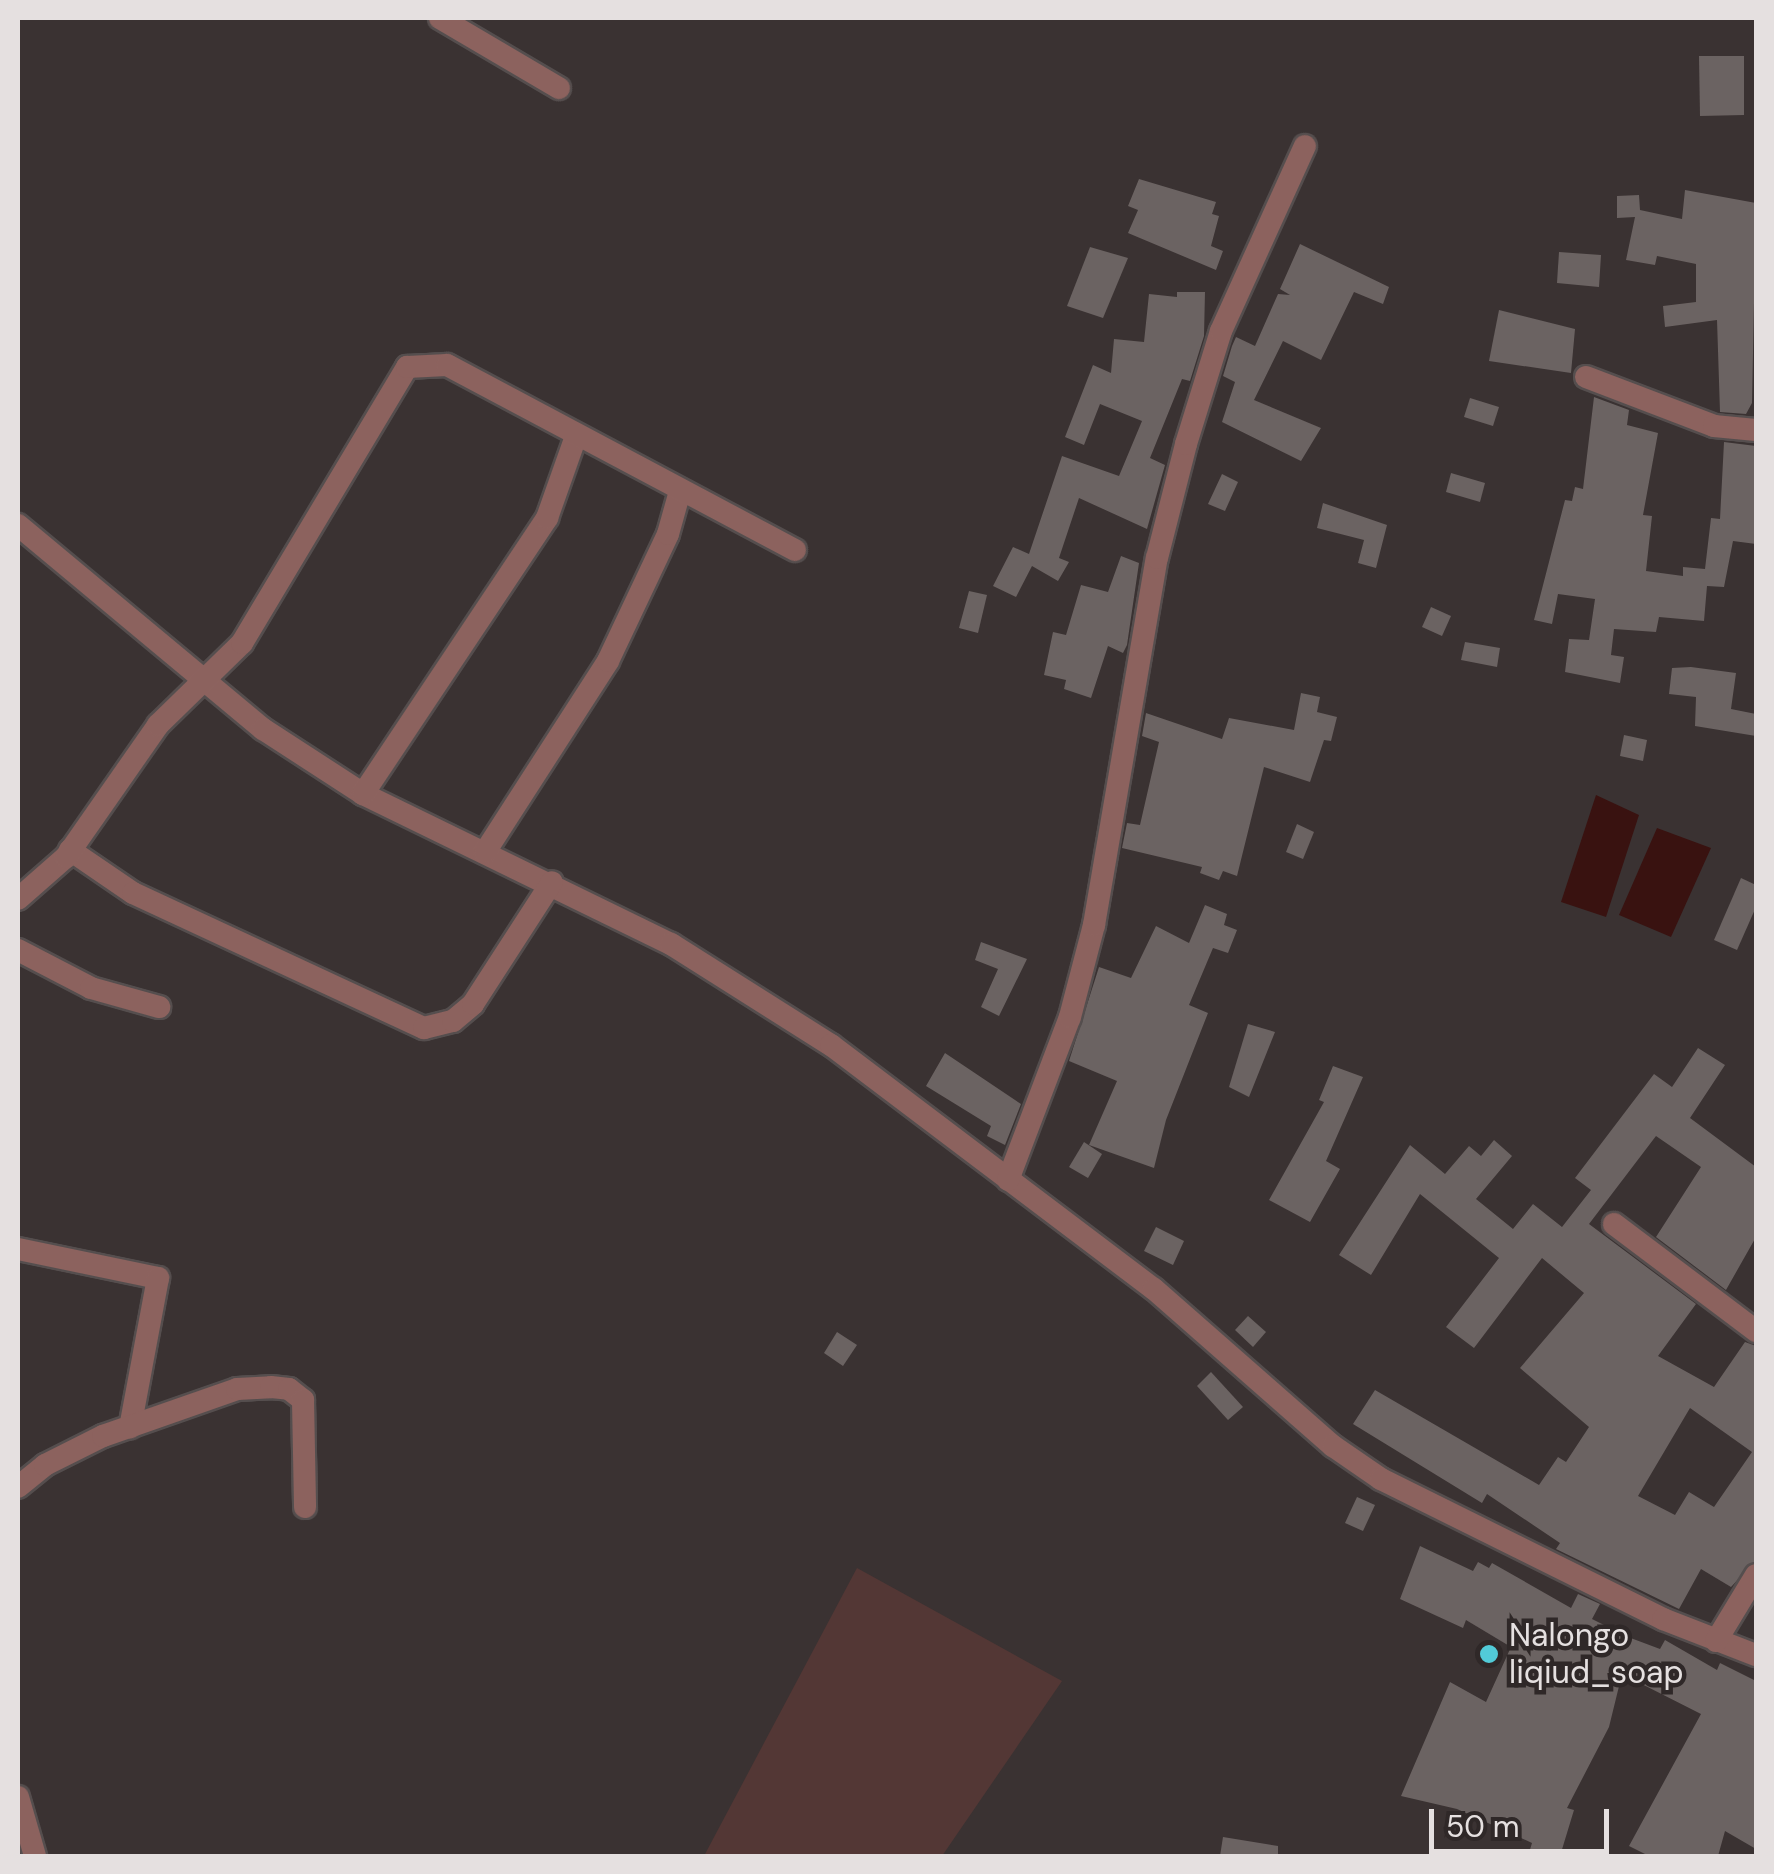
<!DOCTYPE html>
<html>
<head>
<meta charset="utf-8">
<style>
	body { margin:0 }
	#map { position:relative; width:1774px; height:1874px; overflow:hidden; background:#3a3232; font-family:"DM Sans",sans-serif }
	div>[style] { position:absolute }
	.green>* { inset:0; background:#533735 }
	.water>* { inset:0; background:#391210 }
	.building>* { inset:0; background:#6b6362 }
	.roads { filter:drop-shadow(2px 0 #554e4e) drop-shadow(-2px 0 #554e4e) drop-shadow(0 2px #554e4e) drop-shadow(0 -2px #554e4e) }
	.minor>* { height:22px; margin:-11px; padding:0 11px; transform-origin:11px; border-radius:11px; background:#8c625e }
	.dots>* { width:28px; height:28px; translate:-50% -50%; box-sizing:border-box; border:5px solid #2f2828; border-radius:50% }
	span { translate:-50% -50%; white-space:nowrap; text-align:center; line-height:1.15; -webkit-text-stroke:9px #2f2828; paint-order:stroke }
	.poi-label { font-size:32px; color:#e5e0e0 }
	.left { translate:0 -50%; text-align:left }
	.frame { position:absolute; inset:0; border:20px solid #e5e0e0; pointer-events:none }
	.scale { position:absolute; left:1429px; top:1809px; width:180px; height:45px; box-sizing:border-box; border:5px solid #e5e0e0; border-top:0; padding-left:12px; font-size:30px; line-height:35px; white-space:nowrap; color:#e5e0e0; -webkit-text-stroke:8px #2f2828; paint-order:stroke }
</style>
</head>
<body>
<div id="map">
	<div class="green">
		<i style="clip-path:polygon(857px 1568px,1062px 1681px,942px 1856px,704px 1856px)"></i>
	</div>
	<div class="water">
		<i style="clip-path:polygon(1596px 795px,1639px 815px,1606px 917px,1561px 902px)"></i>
		<i style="clip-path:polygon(1657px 828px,1711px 848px,1671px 937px,1619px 915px)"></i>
	</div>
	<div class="building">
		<i style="clip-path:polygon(1699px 56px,1744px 56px,1744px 115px,1700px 116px)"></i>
		<i style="clip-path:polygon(1139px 179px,1216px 202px,1212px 214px,1219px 216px,1211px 246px,1223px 251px,1216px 270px,1128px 233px,1138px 210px,1128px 206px)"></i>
		<i style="clip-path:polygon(1685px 190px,1756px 203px,1752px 403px,1746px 414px,1720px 412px,1717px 320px,1665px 327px,1663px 306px,1696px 302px,1696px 264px,1657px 256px,1655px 265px,1626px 260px,1635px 217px,1617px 218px,1617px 196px,1639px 195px,1640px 210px,1682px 219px)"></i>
		<i style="clip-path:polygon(1300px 244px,1389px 287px,1383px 304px,1354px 292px,1321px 360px,1283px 341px,1254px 400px,1321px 428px,1301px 461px,1222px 422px,1235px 382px,1223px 376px,1232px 346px,1236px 337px,1255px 346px,1278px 294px,1290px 295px,1280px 289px)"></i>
		<i style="clip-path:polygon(1090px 247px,1128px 258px,1103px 318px,1067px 306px)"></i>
		<i style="clip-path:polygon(1559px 252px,1601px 255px,1599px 287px,1557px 283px)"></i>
		<i style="clip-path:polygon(1177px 292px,1205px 292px,1204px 336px,1190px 381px,1182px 379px,1150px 458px,1165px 465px,1147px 529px,1079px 498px,1059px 558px,1069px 562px,1058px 581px,1032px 566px,1016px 597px,993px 586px,1013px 547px,1029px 554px,1062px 456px,1119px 476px,1142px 421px,1100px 404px,1084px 445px,1065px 437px,1093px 365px,1111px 373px,1114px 339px,1144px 342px,1149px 294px,1177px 297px)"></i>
		<i style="clip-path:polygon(1499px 310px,1575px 329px,1571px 373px,1489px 361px)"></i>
		<i style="clip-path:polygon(1594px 397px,1629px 410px,1627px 425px,1658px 433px,1643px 515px,1652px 516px,1646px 571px,1683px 576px,1683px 567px,1705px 569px,1711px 518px,1720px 519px,1724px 442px,1756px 446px,1756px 544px,1733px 541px,1724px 587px,1707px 586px,1704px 621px,1659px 617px,1656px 632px,1614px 629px,1611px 655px,1624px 657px,1620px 683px,1565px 672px,1569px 639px,1589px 640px,1595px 599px,1558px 594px,1552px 624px,1534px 620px,1565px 500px,1572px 501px,1575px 487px,1583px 489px)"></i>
		<i style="clip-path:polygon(1470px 398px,1499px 407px,1493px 426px,1464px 417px)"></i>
		<i style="clip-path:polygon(1451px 473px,1485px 483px,1480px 502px,1446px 492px)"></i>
		<i style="clip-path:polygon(1222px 474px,1238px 482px,1225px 511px,1208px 504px)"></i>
		<i style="clip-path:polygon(1323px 503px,1387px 525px,1376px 568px,1358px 563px,1364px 540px,1317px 528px)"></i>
		<i style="clip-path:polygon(1121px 556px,1139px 563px,1127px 645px,1123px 653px,1108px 646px,1091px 698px,1064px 689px,1066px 680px,1044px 675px,1053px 632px,1066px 635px,1081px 585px,1108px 592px)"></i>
		<i style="clip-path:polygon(969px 591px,987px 595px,978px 633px,959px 628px)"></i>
		<i style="clip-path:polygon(1431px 607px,1451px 616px,1442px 636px,1422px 627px)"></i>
		<i style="clip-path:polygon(1465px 642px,1500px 648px,1497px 667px,1461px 660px)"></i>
		<i style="clip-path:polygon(1691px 667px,1736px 673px,1731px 709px,1756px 714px,1756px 736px,1695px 726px,1696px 697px,1669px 694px,1672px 668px)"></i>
		<i style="clip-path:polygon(1301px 693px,1320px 697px,1317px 712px,1337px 717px,1331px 741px,1324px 740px,1310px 782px,1264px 767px,1237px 876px,1223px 871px,1219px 880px,1200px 873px,1202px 867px,1122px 848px,1127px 823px,1140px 825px,1159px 742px,1142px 736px,1146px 713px,1222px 739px,1229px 718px,1294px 730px)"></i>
		<i style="clip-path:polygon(1624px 735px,1647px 740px,1643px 761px,1620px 756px)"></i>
		<i style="clip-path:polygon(1297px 824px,1314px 832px,1303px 859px,1286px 852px)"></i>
		<i style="clip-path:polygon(1741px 878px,1756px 885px,1756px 907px,1737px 950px,1714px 940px)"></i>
		<i style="clip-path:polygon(1205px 905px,1227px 914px,1224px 925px,1237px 930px,1228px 953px,1213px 948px,1189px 1005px,1208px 1013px,1166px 1120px,1154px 1168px,1089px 1145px,1117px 1081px,1069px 1061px,1099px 967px,1131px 978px,1156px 926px,1189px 943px)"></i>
		<i style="clip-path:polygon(981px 942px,1027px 959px,999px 1016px,981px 1007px,998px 969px,975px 960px)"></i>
		<i style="clip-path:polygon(1248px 1024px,1275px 1032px,1249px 1097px,1229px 1087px)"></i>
		<i style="clip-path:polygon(evenodd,1698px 1048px,1725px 1065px,1690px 1118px,1756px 1167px,1756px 1237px,1726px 1290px,1656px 1237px,1701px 1167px,1656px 1136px,1589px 1224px,1696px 1304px,1658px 1356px,1714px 1387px,1745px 1342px,1756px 1346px,1756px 1560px,1731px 1587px,1701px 1569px,1679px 1609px,1556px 1549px,1560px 1543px,1487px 1494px,1482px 1503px,1353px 1424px,1375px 1390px,1539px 1485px,1558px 1457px,1566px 1462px,1589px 1427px,1520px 1368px,1584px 1293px,1542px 1258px,1474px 1348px,1446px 1327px,1499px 1258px,1420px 1194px,1371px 1275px,1339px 1255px,1410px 1145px,1445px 1174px,1469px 1146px,1481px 1156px,1494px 1140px,1512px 1156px,1476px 1199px,1513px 1229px,1533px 1204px,1562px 1227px,1591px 1190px,1575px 1178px,1654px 1074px,1672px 1087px,1698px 1048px,1690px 1408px,1752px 1452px,1714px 1507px,1689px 1492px,1675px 1515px,1638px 1496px,1690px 1408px)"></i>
		<i style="clip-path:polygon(945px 1053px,1021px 1104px,1005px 1145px,987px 1136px,991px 1126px,926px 1086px)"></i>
		<i style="clip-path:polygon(1333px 1066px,1363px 1077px,1326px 1161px,1340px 1169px,1310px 1222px,1269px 1200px,1324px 1102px,1319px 1100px)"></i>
		<i style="clip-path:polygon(1084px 1142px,1102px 1154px,1088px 1178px,1069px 1167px)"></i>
		<i style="clip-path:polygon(1156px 1227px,1184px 1241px,1173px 1265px,1144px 1251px)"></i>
		<i style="clip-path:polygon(1248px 1316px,1266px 1332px,1253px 1347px,1235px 1330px)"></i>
		<i style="clip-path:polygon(837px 1332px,857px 1345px,843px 1366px,824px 1353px)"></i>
		<i style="clip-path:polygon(1211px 1372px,1243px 1407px,1228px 1420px,1197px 1386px)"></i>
		<i style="clip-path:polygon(1357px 1497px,1375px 1505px,1363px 1531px,1345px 1523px)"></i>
		<i style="clip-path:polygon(1420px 1546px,1473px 1571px,1478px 1562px,1489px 1568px,1492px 1563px,1571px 1608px,1578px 1594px,1600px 1604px,1592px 1619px,1628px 1637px,1660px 1649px,1665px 1640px,1717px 1670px,1720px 1663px,1756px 1681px,1756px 1849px,1725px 1831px,1718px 1856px,1649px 1856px,1629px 1846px,1701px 1714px,1622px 1674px,1609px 1727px,1567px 1808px,1574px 1810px,1560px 1856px,1528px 1856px,1532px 1843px,1457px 1809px,1401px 1796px,1450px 1682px,1486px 1702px,1511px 1647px,1466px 1620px,1463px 1628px,1400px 1599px)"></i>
		<i style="clip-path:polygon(1223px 1837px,1278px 1846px,1278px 1856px,1220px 1856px)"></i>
	</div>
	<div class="roads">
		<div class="minor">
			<i style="left:440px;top:18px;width:138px;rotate:30.5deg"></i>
			<i style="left:1586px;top:377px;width:137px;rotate:20.9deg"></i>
			<i style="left:1714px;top:426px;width:42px;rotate:5.4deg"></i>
			<i style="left:18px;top:525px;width:319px;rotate:39.8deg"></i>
			<i style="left:263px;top:729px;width:119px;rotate:33deg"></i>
			<i style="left:363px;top:794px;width:343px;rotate:26deg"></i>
			<i style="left:671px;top:944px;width:189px;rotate:32.3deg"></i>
			<i style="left:831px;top:1045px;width:405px;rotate:37.1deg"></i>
			<i style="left:1154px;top:1289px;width:238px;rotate:41.3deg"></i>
			<i style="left:1333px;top:1446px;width:58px;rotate:34.5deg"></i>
			<i style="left:1381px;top:1479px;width:315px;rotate:26.4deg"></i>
			<i style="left:1663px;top:1619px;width:100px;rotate:21.2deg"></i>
			<i style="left:363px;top:794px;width:332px;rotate:-56.3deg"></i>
			<i style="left:547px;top:518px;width:87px;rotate:-70.5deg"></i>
			<i style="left:70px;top:850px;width:76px;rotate:34.3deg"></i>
			<i style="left:133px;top:893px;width:321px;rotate:24.9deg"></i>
			<i style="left:424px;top:1028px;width:30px;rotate:-14deg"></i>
			<i style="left:453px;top:1021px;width:26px;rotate:-40deg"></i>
			<i style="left:473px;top:1004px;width:145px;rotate:-57.1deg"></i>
			<i style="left:485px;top:852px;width:227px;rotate:-57.2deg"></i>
			<i style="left:608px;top:661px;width:140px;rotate:-64.7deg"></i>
			<i style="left:668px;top:534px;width:45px;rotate:-74.4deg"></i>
			<i style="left:18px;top:899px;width:64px;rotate:-41.2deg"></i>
			<i style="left:66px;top:857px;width:161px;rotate:-55.1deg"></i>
			<i style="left:158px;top:725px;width:117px;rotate:-44.3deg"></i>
			<i style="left:242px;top:643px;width:322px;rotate:-59.1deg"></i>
			<i style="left:407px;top:367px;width:40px;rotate:-2.9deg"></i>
			<i style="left:447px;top:365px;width:394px;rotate:28deg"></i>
			<i style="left:18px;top:950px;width:82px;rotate:27.5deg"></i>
			<i style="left:91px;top:988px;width:71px;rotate:15.6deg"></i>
			<i style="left:1008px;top:1180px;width:174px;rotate:-69.2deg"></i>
			<i style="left:1070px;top:1017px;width:95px;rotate:-75.4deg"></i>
			<i style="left:1094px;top:925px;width:372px;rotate:-80.3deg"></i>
			<i style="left:1157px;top:558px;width:118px;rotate:-75.7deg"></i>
			<i style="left:1186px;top:444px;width:118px;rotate:-72.8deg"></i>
			<i style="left:1221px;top:331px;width:203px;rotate:-65.6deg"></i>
			<i style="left:1614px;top:1224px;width:178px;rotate:37deg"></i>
			<i style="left:18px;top:1249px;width:143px;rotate:11.7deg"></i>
			<i style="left:158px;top:1278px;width:152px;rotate:100.6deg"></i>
			<i style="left:18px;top:1487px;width:35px;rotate:-39deg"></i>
			<i style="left:45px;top:1465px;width:65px;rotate:-26.6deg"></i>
			<i style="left:103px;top:1436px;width:142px;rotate:-19.3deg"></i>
			<i style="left:237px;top:1389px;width:34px;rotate:-3deg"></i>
			<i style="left:271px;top:1387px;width:18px;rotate:6deg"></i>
			<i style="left:289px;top:1389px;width:18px;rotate:38deg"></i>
			<i style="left:303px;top:1400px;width:107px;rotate:88.9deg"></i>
			<i style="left:1716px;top:1641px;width:77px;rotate:-58.8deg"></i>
			<i style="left:18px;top:1797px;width:61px;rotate:73.9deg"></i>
		</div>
	</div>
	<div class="dots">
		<i style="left:1489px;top:1654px;background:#52cbd8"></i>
	</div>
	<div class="poi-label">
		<span class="left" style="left:1509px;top:1654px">Nalongo<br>liqiud_soap</span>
	</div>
	<div class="frame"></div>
	<div class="scale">50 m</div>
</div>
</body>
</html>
